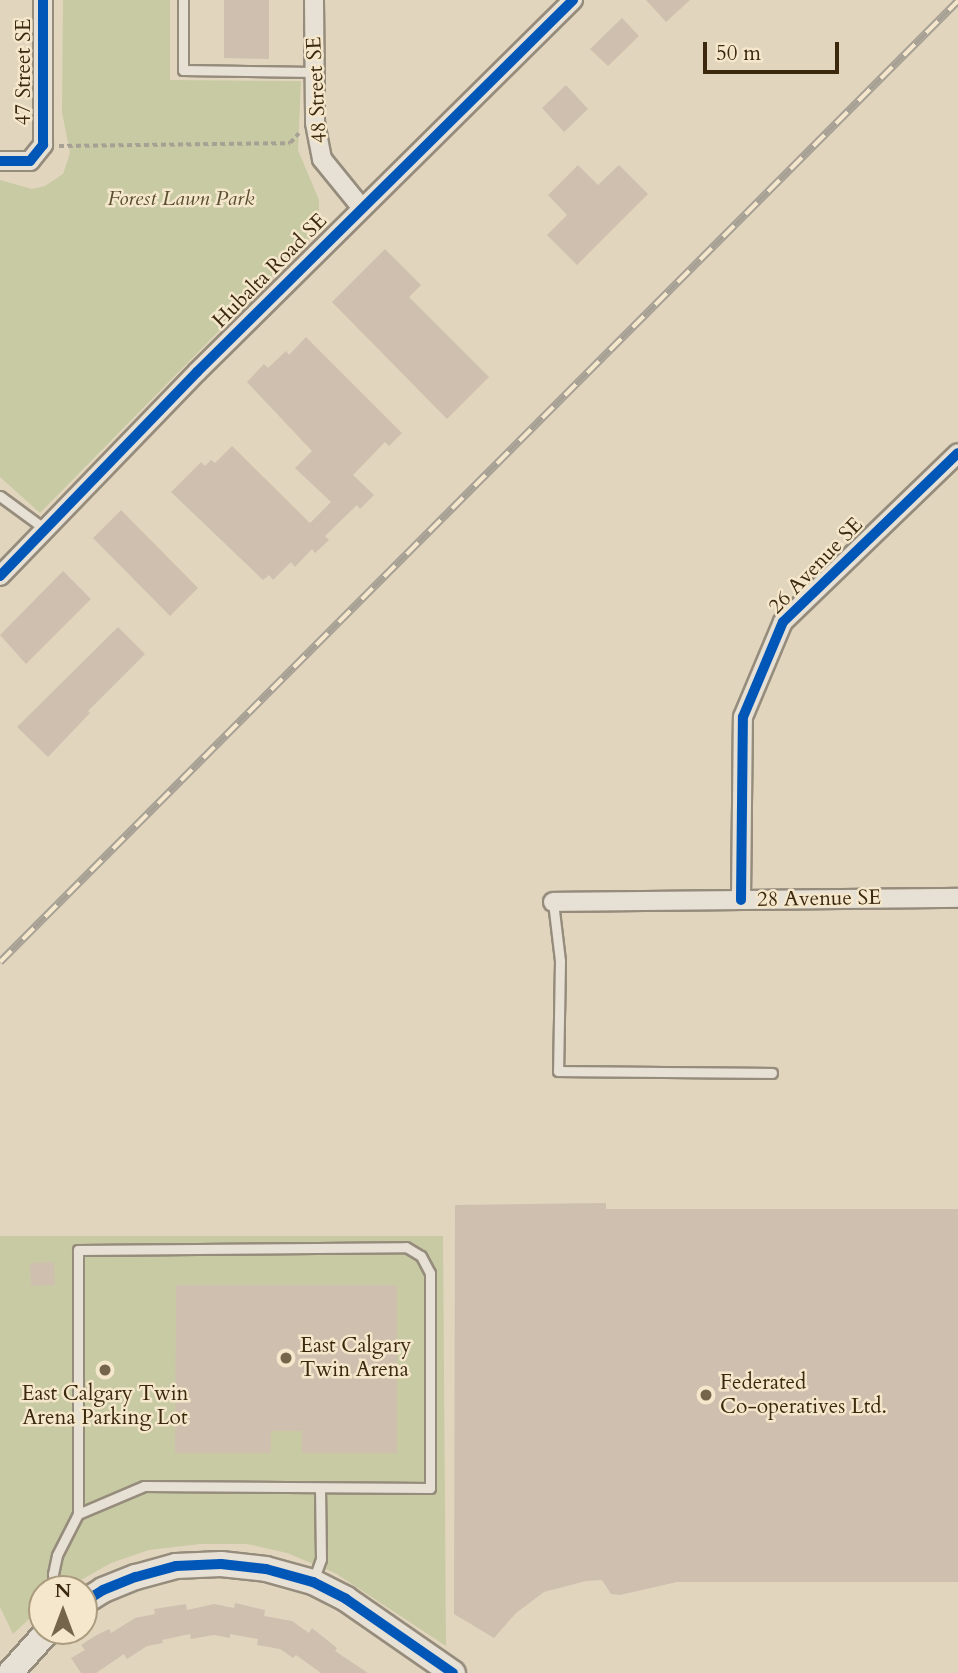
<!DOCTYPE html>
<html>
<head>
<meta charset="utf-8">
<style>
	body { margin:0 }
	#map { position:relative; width:958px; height:1673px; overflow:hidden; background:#e1d5be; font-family:Cardo,serif }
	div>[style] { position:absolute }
	.green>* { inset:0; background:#c8caa4 }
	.building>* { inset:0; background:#cfbfaf }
	.path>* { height:3.5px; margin-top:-1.75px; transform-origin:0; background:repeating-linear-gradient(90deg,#a7a094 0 5px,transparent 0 8.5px) }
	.roads { filter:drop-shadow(2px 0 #968c7c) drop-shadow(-2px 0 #968c7c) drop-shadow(0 2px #968c7c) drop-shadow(0 -2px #968c7c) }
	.lane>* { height:9px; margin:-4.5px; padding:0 4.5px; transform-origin:4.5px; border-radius:4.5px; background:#e6e0d5 }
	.street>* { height:18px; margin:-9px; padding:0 9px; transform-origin:9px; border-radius:9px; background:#e6e0d5 }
	.secondary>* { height:24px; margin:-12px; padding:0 12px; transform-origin:12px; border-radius:12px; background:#e6e0d5 }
	.rail>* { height:8px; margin-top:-4px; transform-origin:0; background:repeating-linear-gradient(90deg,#f5e7cb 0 16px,#a7a094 0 32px); box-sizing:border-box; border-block:2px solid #a7a094 }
	.cycleway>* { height:10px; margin:-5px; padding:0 5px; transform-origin:5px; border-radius:5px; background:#0057b8 }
	.dots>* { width:19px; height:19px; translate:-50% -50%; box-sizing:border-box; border:4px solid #f5e7cb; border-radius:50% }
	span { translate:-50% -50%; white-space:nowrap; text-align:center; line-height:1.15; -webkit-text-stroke:5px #f5e7cb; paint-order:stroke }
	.street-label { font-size:21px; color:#3b280d }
	.park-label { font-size:21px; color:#594e2e; font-style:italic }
	.poi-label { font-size:21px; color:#3b280d }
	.left { translate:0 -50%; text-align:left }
	.north { position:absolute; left:28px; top:1575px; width:70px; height:70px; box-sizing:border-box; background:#f5e7cb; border:2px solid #ab9b7f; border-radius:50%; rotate:0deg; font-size:19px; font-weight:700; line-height:28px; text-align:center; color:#3b280d }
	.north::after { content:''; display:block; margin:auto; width:24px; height:32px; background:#75654b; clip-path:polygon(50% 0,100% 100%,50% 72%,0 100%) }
	.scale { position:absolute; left:703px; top:42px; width:136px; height:32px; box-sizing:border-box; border:4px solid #3b280d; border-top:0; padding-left:9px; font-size:21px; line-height:24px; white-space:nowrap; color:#3b280d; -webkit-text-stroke:5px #f5e7cb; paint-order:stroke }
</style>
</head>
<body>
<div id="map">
	<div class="green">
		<i style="clip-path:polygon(63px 0,170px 0,170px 80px,301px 81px,298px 150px,319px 200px,319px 229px,40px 513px,0 477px,0 180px,32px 189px,45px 186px,63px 174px,70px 153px,62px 112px)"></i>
		<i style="clip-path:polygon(0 1236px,443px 1236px,446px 1646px,335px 1573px,287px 1553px,247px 1544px,200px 1544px,149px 1550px,111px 1563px,65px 1589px,42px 1589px,42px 1607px,13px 1634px,0 1607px)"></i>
	</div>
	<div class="building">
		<i style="clip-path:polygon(224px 0,269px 0,269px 59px,224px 58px)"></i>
		<i style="clip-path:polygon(646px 0,690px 0,666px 22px)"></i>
		<i style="clip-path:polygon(622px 18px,639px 36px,608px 66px,590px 49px)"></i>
		<i style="clip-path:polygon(566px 85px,588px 109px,564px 132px,542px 108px)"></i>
		<i style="clip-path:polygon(578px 165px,598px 185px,619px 165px,648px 194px,577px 265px,547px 235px,567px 215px,548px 195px)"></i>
		<i style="clip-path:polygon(385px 249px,421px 285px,409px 297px,489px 377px,447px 419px,332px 302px)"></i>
		<i style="clip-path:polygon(306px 337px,402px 433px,389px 446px,385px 442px,353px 475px,374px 495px,360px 509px,357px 505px,325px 536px,329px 540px,315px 553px,312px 549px,295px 567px,291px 562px,273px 580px,269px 575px,263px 580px,171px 492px,201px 462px,205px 466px,211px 460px,215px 463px,232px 446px,310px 523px,331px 502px,295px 468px,312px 451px,247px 382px,264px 364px,268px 368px,286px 351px,289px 355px)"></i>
		<i style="clip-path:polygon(121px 510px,198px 588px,170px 616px,93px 538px)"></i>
		<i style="clip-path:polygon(63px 571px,91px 599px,26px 664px,0 635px)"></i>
		<i style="clip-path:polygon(118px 627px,145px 654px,88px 711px,90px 713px,48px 757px,17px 727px)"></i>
		<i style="clip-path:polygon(606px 1203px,606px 1209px,958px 1209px,958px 1582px,677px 1582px,620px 1595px,611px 1594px,602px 1580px,586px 1581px,544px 1592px,516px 1613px,494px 1638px,454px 1614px,455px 1205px)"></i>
		<i style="clip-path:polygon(54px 1262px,55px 1285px,31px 1286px,30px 1263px)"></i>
		<i style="clip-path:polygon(176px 1285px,397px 1285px,397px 1453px,302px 1453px,302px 1431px,271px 1431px,271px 1453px,175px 1453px)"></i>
		<i style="clip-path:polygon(235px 1603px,265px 1610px,264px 1616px,292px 1621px,309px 1633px,312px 1628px,337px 1648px,335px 1651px,368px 1673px,321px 1673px,296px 1655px,293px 1658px,280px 1649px,257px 1645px,258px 1639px,230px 1634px,230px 1638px,214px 1635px,191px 1639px,190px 1634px,162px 1640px,163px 1643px,147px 1646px,127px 1659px,124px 1654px,96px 1673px,81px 1673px,71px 1658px,85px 1650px,81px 1645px,95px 1636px,109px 1629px,111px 1633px,135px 1618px,155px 1614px,154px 1609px,186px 1604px,187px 1610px,214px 1604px,234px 1608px)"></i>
	</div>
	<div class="path">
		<i style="left:59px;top:146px;width:231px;rotate:-0.7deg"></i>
		<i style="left:290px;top:143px;width:13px;rotate:-48deg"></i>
	</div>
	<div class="roads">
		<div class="lane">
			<i style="left:183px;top:0;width:70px;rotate:90deg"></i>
			<i style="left:183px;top:70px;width:130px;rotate:0.9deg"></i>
			<i style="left:0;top:496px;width:56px;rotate:36.3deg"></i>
			<i style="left:553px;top:902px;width:59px;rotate:83.2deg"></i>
			<i style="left:560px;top:961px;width:110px;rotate:91deg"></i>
			<i style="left:558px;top:1071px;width:214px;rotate:0.5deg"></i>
			<i style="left:313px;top:1581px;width:23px;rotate:-70deg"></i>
			<i style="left:321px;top:1559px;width:70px;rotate:-90.8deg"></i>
			<i style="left:55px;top:1589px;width:15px;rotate:-98deg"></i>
			<i style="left:53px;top:1574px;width:19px;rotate:-78deg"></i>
			<i style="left:57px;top:1555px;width:46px;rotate:-62.9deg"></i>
			<i style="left:78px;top:1514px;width:264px;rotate:-90deg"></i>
			<i style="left:78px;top:1250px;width:328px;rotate:-0.5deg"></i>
			<i style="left:406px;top:1247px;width:17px;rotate:31deg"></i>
			<i style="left:421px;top:1256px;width:19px;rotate:62deg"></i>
			<i style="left:430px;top:1273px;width:215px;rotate:90deg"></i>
			<i style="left:430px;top:1488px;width:286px;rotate:-179.6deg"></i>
			<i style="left:144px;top:1486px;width:72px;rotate:157deg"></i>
		</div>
		<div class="street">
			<i style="left:314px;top:0;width:123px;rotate:89.5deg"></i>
			<i style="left:315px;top:123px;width:37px;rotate:79deg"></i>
			<i style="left:322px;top:159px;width:62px;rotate:50.9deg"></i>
			<i style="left:0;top:161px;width:30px"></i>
			<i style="left:30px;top:161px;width:21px;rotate:-51deg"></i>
			<i style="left:43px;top:145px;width:145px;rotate:-90deg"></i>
			<i style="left:0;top:576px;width:284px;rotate:-46deg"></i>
			<i style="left:197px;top:372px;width:529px;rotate:-44.69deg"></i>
			<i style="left:741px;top:900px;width:183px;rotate:-89.4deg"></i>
			<i style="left:743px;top:717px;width:103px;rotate:-67.2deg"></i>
			<i style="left:783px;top:622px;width:243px;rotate:-44deg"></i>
			<i style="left:553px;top:902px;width:405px;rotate:-0.6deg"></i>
		</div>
		<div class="secondary">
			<i style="left:84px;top:1602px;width:22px;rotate:-32deg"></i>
			<i style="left:103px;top:1590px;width:35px;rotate:-22deg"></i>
			<i style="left:136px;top:1577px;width:41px;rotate:-15.4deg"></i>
			<i style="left:176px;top:1566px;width:45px;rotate:-2.5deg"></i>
			<i style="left:221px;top:1564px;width:45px;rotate:6.3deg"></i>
			<i style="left:266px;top:1569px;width:49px;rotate:15.5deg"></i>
			<i style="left:313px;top:1582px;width:37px;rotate:27deg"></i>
			<i style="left:346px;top:1599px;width:130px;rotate:34.7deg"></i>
			<i style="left:10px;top:1673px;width:57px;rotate:-47.9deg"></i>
		</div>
	</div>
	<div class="rail">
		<i style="left:0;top:962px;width:1357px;rotate:-45.09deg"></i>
	</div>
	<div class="cycleway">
		<i style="left:0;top:161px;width:30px"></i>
		<i style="left:30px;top:161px;width:21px;rotate:-51deg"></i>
		<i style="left:43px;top:145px;width:145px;rotate:-90deg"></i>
		<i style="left:0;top:576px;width:284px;rotate:-46deg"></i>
		<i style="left:197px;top:372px;width:529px;rotate:-44.69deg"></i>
		<i style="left:741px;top:900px;width:183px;rotate:-89.4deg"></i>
		<i style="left:743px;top:717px;width:103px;rotate:-67.2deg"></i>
		<i style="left:783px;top:622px;width:243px;rotate:-44deg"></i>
		<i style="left:84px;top:1602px;width:22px;rotate:-32deg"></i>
		<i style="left:103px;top:1590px;width:35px;rotate:-22deg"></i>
		<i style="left:136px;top:1577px;width:41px;rotate:-15.4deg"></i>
		<i style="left:176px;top:1566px;width:45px;rotate:-2.5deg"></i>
		<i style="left:221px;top:1564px;width:45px;rotate:6.3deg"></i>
		<i style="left:266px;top:1569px;width:49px;rotate:15.5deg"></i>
		<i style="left:313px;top:1582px;width:37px;rotate:27deg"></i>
		<i style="left:346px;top:1599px;width:130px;rotate:34.7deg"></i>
	</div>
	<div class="dots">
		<i style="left:286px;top:1358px;background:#75654b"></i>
		<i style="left:105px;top:1370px;background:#75654b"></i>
		<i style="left:706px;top:1395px;background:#75654b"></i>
	</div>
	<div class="street-label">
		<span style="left:24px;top:72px;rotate:-90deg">47 Street SE</span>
		<span style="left:317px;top:90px;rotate:-93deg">48 Street SE</span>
		<span style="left:270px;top:271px;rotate:-45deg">Hubalta Road SE</span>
		<span style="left:816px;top:566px;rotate:-46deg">26 Avenue SE</span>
		<span style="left:819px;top:899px;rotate:-1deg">28 Avenue SE</span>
	</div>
	<div class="park-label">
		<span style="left:181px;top:199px">Forest Lawn Park</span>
	</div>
	<div class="poi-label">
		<span class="left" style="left:300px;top:1358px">East Calgary<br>Twin Arena</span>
		<span class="left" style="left:720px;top:1395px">Federated<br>Co-operatives Ltd.</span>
		<span style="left:105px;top:1406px">East Calgary Twin<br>Arena Parking Lot</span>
	</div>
	<div class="north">N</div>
	<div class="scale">50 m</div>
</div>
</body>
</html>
